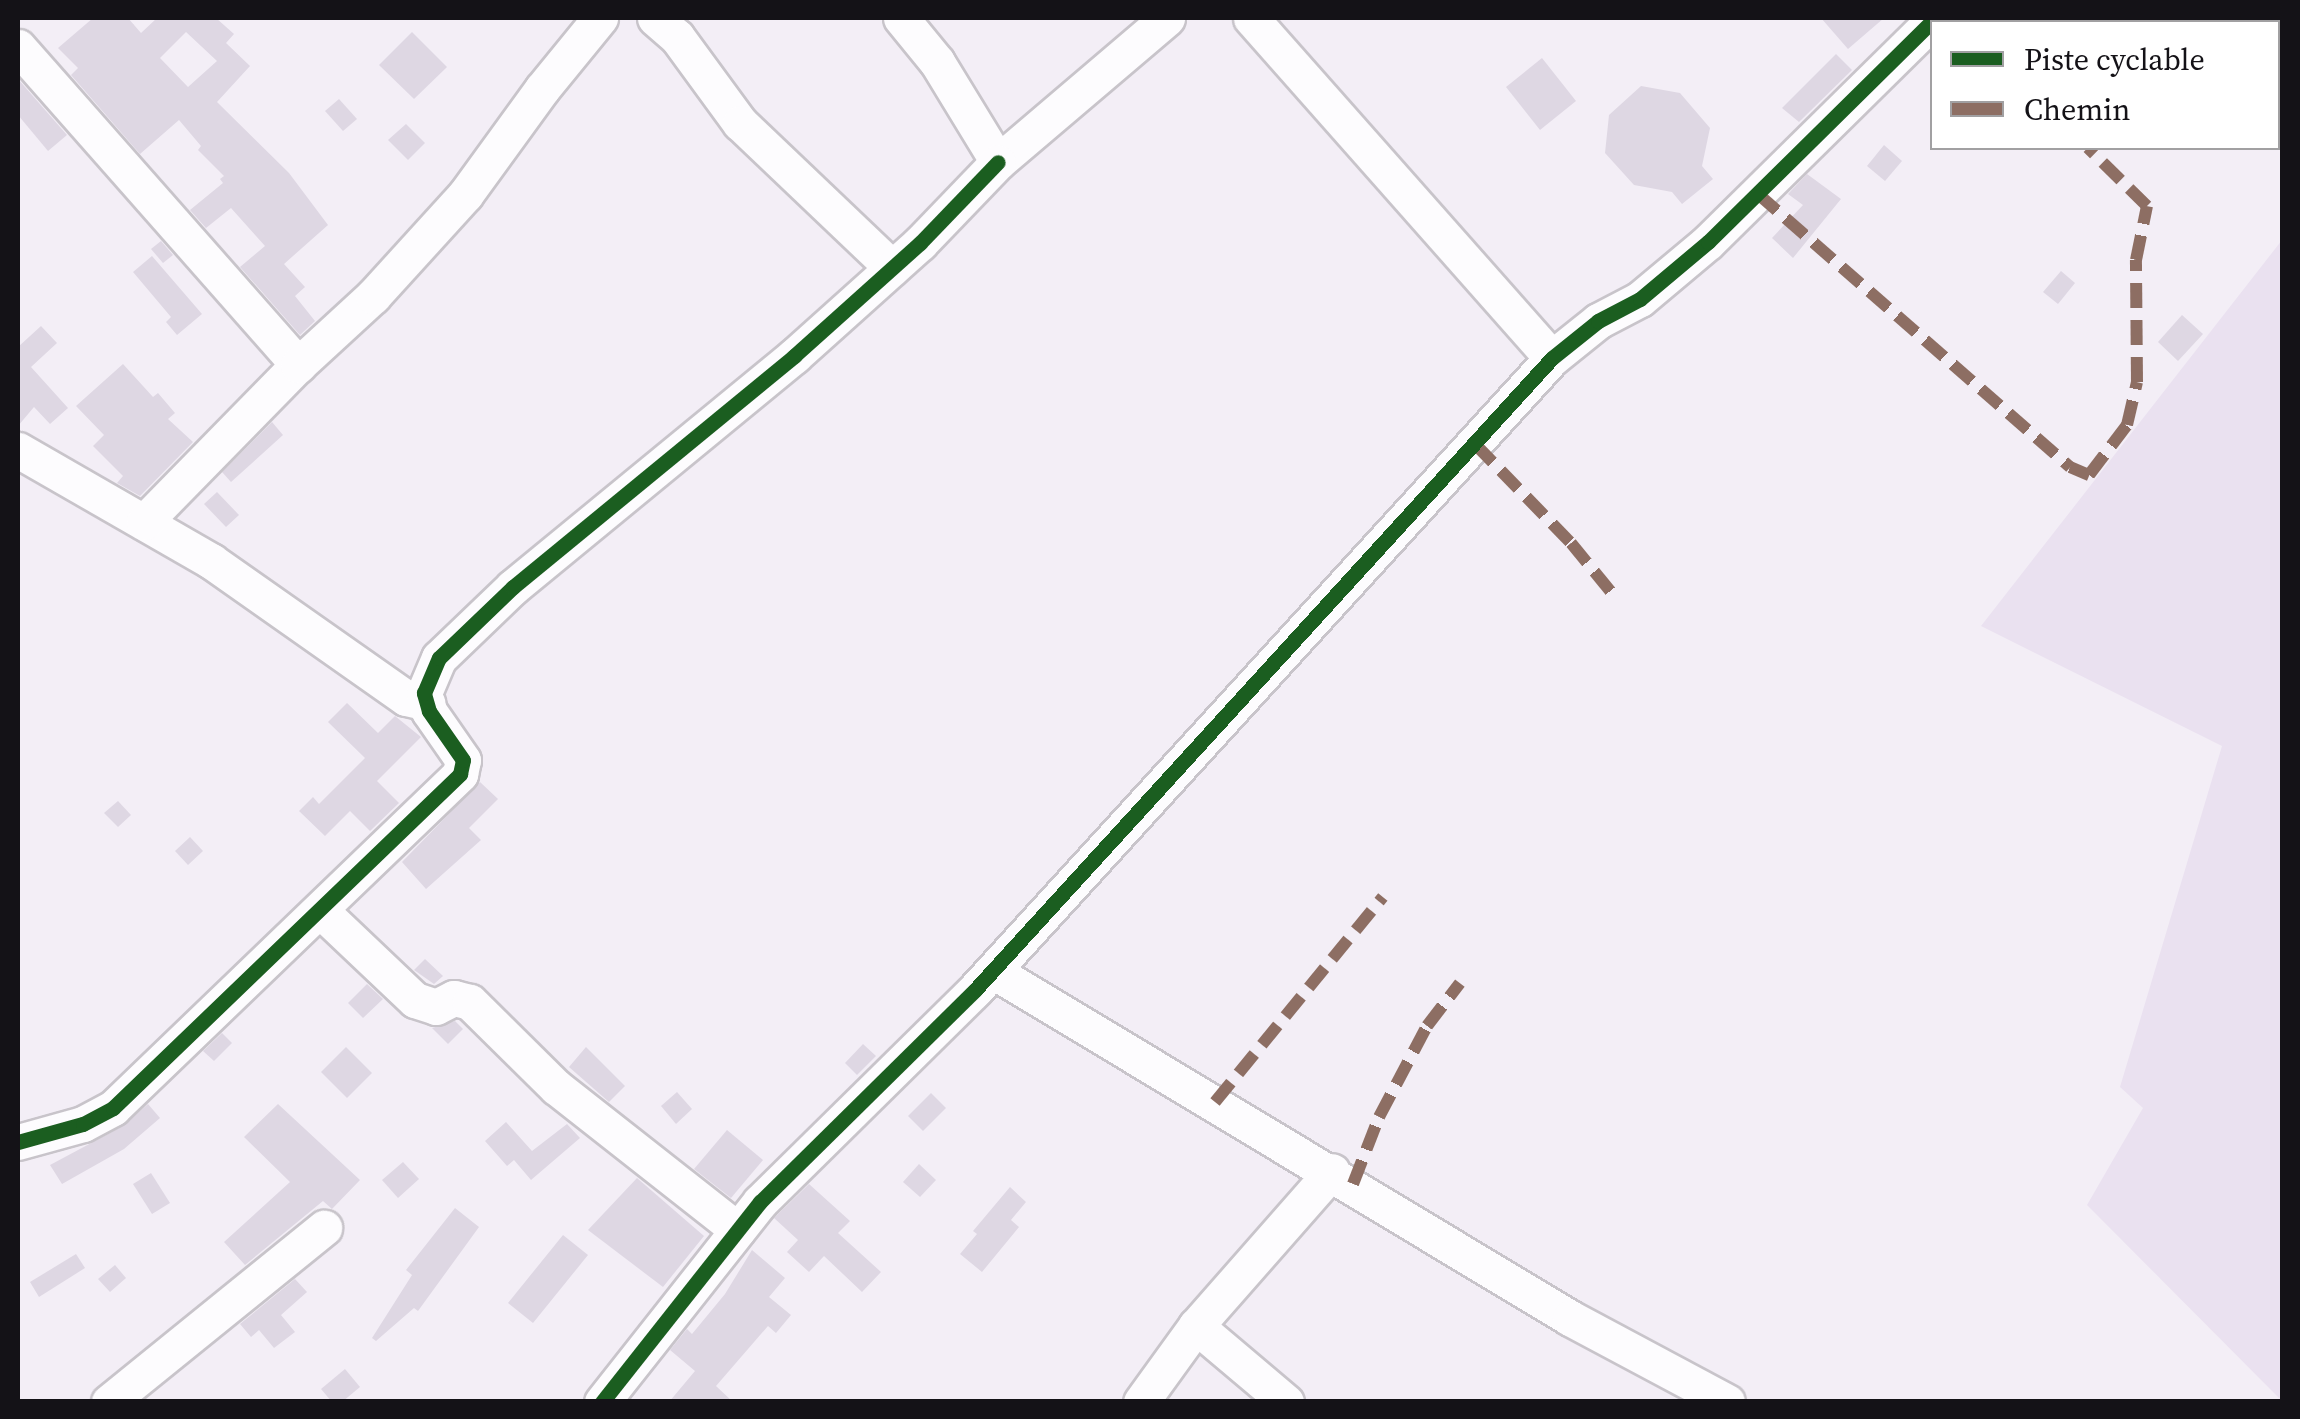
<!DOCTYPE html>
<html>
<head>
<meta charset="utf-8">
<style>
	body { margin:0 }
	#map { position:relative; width:2300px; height:1419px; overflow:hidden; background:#f3eef6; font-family:"Source Serif 4",serif }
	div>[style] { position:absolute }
	.built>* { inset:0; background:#eae1f0 }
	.building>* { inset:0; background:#ded7e3 }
	.roads { filter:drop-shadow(2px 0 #c8c4ca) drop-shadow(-2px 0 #c8c4ca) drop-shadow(0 2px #c8c4ca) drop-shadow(0 -2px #c8c4ca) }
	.minor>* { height:35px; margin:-17.5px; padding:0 17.5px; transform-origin:17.5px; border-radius:17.5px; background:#fdfcfe }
	.quiet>* { height:12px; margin-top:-6px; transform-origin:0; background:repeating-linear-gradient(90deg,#8d6e63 0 25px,transparent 0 37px) }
	.cycleway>* { height:15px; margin:-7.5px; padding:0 7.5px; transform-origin:7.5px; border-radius:7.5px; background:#1b5e20 }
	span { translate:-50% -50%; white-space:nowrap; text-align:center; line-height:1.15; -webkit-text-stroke:9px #fff; paint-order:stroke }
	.frame { position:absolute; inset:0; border:20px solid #141217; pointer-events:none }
	.legend { position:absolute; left:1930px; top:20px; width:350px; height:130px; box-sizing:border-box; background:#fff; border:2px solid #a1a0a2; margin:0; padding:12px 18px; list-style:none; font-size:30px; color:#141217 }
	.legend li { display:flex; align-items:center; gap:20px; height:50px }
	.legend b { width:50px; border:2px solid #a1a0a2 }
</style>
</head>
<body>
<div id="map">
	<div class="built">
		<i style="clip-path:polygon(2282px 240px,2282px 1401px,2087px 1205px,2143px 1108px,2120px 1087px,2222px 746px,1981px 626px)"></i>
	</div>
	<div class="building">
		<i style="clip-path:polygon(evenodd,93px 18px,128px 18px,141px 33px,157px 18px,216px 18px,234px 34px,226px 43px,250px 66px,217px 102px,289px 173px,328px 225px,284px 264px,305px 287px,295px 296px,315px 321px,300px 335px,240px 267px,265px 246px,231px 208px,206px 228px,190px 210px,223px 183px,220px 179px,224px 176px,198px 150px,201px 146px,179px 120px,140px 154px,71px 75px,78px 68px,58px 48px,93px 18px,186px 32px,217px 61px,188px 87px,160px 58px,186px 32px)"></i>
		<i style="clip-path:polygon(1821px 18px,1884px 18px,1848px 49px)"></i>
		<i style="clip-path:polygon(412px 32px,447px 67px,414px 99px,379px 65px)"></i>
		<i style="clip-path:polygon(1836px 54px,1852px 70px,1799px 122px,1782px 108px)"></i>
		<i style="clip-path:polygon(1542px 58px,1576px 101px,1540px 130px,1506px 87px)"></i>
		<i style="clip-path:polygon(18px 79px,67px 135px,48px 151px,18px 115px)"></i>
		<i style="clip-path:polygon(1641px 86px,1680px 93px,1710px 128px,1702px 166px,1713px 179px,1682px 204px,1672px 192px,1634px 185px,1605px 153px,1609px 115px)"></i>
		<i style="clip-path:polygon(339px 99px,357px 119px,343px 131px,325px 111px)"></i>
		<i style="clip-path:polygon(406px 124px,425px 143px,408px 160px,388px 140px)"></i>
		<i style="clip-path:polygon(1884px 145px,1902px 161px,1885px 181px,1867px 166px)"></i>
		<i style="clip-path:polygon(1807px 174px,1841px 199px,1793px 258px,1772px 238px,1803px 205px,1788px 194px)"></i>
		<i style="clip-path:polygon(161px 241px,173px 255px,163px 263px,151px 249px)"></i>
		<i style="clip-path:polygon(152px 256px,202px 314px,177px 335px,166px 322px,171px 317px,133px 272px)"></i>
		<i style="clip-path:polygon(2061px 271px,2075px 283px,2058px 304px,2043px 292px)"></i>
		<i style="clip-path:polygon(2182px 315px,2203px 334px,2178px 361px,2158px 342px)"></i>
		<i style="clip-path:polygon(41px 326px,57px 343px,31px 367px,68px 408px,50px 424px,34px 407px,18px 426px,18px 347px)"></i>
		<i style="clip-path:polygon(123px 364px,153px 397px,158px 393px,175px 413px,168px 419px,193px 442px,140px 496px,117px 483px,123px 476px,93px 446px,104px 435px,76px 406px)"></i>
		<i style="clip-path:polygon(272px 422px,283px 435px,231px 482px,222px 472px)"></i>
		<i style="clip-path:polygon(217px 492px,239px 515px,226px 527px,204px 504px)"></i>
		<i style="clip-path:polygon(347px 703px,378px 733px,395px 716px,421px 737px,377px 781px,399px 803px,370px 831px,350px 811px,325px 836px,299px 811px,313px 797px,319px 804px,365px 758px,328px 722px)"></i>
		<i style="clip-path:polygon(480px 782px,498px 799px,469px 828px,481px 840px,426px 889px,402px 862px)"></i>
		<i style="clip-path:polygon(118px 801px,131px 815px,118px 827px,104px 813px)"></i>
		<i style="clip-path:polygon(190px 837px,203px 851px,188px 865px,175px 851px)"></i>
		<i style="clip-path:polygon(425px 959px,443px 976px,434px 984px,414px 970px)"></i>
		<i style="clip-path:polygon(367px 984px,383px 999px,363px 1018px,348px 1003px)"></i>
		<i style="clip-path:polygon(455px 1021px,463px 1029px,448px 1044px,432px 1028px)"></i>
		<i style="clip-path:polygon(222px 1033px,232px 1043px,214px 1061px,203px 1051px)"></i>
		<i style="clip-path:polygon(863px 1044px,876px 1056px,857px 1075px,845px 1063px)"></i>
		<i style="clip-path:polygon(346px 1047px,372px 1073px,347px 1098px,321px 1072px)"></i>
		<i style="clip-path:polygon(586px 1047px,625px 1086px,609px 1102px,569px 1067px)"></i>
		<i style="clip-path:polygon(677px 1092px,692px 1109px,676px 1124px,661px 1106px)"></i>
		<i style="clip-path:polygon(931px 1093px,946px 1108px,923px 1131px,908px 1116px)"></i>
		<i style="clip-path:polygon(148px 1104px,160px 1118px,124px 1149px,62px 1184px,50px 1165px,123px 1126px)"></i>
		<i style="clip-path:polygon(278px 1104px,360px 1180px,332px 1209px,323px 1201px,245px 1265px,224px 1242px,290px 1182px,244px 1137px)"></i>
		<i style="clip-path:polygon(506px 1122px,532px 1151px,567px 1124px,580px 1138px,531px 1180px,514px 1160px,507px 1166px,485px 1141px)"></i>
		<i style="clip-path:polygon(727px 1130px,763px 1160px,731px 1198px,694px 1169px)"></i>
		<i style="clip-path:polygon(403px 1162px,419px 1179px,398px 1198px,382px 1180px)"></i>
		<i style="clip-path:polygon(919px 1164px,936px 1180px,920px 1197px,903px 1182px)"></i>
		<i style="clip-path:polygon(151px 1173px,170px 1203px,152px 1214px,133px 1184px)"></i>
		<i style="clip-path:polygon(637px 1178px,704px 1236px,663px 1287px,588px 1230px)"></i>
		<i style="clip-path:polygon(809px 1184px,850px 1221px,838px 1233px,881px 1272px,862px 1292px,824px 1256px,809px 1272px,787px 1252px,798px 1240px,774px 1218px)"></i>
		<i style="clip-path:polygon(1010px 1187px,1026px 1202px,1011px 1220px,1019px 1227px,982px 1272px,960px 1254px,977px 1234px,973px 1231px)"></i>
		<i style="clip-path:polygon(455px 1208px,479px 1227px,418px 1311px,414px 1308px,376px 1341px,372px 1338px,412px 1275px,406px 1270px)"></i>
		<i style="clip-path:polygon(563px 1235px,588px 1255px,533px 1323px,508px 1303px)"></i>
		<i style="clip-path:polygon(752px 1250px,785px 1278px,769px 1297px,791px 1315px,776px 1333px,768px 1326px,716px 1386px,733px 1402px,669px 1402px,695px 1371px,670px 1350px,687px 1329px,692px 1334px,725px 1294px)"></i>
		<i style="clip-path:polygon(76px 1254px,85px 1268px,39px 1297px,30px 1282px)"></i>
		<i style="clip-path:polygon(115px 1265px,126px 1278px,110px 1292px,98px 1279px)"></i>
		<i style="clip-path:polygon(295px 1279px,307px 1292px,281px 1315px,295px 1332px,274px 1348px,259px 1330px,251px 1337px,240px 1324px)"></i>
		<i style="clip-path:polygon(345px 1369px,360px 1387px,342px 1402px,332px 1402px,321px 1389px)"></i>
	</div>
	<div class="roads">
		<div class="minor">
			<i style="left:655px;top:18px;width:29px;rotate:41deg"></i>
			<i style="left:677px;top:37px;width:107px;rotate:53.8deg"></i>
			<i style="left:740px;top:123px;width:210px;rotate:43.6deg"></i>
			<i style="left:901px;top:18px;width:57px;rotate:50.7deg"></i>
			<i style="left:937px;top:62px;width:117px;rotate:58.6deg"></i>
			<i style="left:998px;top:162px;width:222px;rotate:-40.4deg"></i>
			<i style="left:1251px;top:18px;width:454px;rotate:48.5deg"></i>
			<i style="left:18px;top:47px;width:424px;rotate:48.6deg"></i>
			<i style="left:18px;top:450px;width:223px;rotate:29.9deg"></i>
			<i style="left:211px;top:561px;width:238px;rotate:35.1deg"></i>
			<i style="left:406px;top:698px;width:22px;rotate:13deg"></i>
			<i style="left:144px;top:522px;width:220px;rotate:-45.6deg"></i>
			<i style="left:298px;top:365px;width:102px;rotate:-42.6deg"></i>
			<i style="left:373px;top:296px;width:137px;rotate:-47.7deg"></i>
			<i style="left:465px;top:195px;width:131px;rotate:-54deg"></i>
			<i style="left:542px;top:89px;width:92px;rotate:-50.8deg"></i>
			<i style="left:320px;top:910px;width:131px;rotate:43.5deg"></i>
			<i style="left:415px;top:1000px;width:22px;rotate:18deg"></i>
			<i style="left:436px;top:1007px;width:20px;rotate:-27deg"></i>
			<i style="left:454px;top:998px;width:16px;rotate:14deg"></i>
			<i style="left:470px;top:1002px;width:121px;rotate:44.7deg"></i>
			<i style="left:556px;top:1087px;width:231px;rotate:38.2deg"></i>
			<i style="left:993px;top:971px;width:673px;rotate:31.02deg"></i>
			<i style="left:1570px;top:1318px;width:178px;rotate:28.1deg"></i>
			<i style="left:18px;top:1142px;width:67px;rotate:-15.5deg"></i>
			<i style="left:83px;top:1124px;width:34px;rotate:-28deg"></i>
			<i style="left:113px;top:1108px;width:482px;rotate:-43.9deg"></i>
			<i style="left:460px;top:774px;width:14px;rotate:-78deg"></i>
			<i style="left:463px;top:760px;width:60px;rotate:-124.8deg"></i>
			<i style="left:429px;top:711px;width:19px;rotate:-106deg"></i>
			<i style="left:424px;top:693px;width:38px;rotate:-67deg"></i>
			<i style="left:439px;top:658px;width:103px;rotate:-43.8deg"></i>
			<i style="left:513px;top:587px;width:364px;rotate:-39.4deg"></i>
			<i style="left:794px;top:356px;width:169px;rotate:-41.9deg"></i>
			<i style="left:920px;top:243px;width:112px;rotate:-46.1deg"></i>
			<i style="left:109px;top:1402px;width:277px;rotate:-39deg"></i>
			<i style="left:602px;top:1402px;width:255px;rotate:-51.7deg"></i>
			<i style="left:760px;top:1202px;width:301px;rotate:-44.6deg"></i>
			<i style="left:974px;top:991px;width:857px;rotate:-47.6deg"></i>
			<i style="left:1552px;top:358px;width:59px;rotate:-38.8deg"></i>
			<i style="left:1598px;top:321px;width:47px;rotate:-27.6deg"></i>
			<i style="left:1640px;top:299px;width:89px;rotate:-40deg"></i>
			<i style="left:1708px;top:242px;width:319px;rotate:-44.6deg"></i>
			<i style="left:1141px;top:1402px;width:94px;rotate:-54.1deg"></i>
			<i style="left:1286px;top:1402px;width:118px;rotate:-139.8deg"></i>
			<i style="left:1196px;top:1326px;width:206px;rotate:-48.7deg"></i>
		</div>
	</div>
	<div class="quiet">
		<i style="left:1975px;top:18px;width:6px;rotate:45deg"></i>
		<i style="left:1758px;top:194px;width:415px;rotate:41.2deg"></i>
		<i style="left:2070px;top:467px;width:21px;rotate:23deg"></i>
		<i style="left:2089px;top:475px;width:63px;rotate:-52.8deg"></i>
		<i style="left:2127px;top:425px;width:44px;rotate:-76.9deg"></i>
		<i style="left:2137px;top:382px;width:122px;rotate:-90.5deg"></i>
		<i style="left:2136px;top:260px;width:55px;rotate:-78.5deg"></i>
		<i style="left:2147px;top:206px;width:83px;rotate:-135.5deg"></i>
		<i style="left:1475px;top:444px;width:138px;rotate:45.9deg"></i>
		<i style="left:1571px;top:543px;width:63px;rotate:50.8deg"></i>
		<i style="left:1215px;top:1102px;width:265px;rotate:-50.7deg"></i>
		<i style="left:1353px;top:1184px;width:72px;rotate:-68.8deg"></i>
		<i style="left:1379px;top:1117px;width:103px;rotate:-62.2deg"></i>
		<i style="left:1427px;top:1026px;width:54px;rotate:-52.5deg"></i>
	</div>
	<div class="cycleway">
		<i style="left:18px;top:1142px;width:67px;rotate:-15.5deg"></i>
		<i style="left:83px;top:1124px;width:34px;rotate:-28deg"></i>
		<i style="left:113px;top:1108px;width:482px;rotate:-43.9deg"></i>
		<i style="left:460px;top:774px;width:14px;rotate:-78deg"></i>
		<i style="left:463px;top:760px;width:60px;rotate:-124.8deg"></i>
		<i style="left:429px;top:711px;width:19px;rotate:-106deg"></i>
		<i style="left:424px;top:693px;width:38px;rotate:-67deg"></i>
		<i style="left:439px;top:658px;width:103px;rotate:-43.8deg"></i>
		<i style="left:513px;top:587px;width:364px;rotate:-39.4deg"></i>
		<i style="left:794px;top:356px;width:169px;rotate:-41.9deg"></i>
		<i style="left:920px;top:243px;width:112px;rotate:-46.1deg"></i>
		<i style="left:602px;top:1402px;width:255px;rotate:-51.7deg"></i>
		<i style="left:760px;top:1202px;width:301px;rotate:-44.6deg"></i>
		<i style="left:974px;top:991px;width:857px;rotate:-47.6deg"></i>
		<i style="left:1552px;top:358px;width:59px;rotate:-38.8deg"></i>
		<i style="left:1598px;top:321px;width:47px;rotate:-27.6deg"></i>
		<i style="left:1640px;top:299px;width:89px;rotate:-40deg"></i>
		<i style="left:1708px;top:242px;width:319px;rotate:-44.6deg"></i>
	</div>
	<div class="frame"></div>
	<ul class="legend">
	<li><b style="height:12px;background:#1b5e20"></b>Piste cyclable</li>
	<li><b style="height:12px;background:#8d6e63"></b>Chemin</li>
	</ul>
</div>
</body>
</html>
